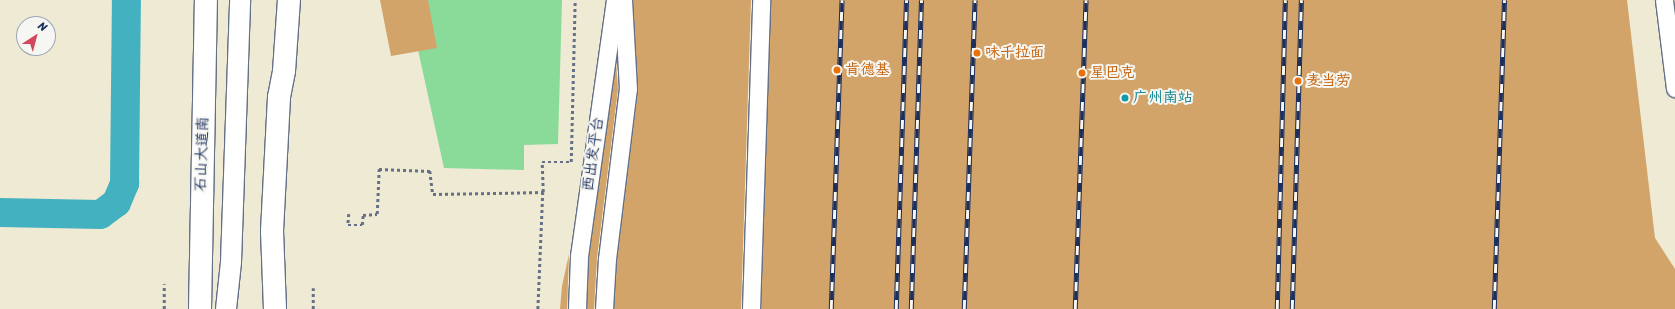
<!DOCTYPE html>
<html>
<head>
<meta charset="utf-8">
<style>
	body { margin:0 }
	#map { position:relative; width:1675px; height:309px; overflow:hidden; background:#eeead4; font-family:Sriracha,"LXGW WenKai TC",sans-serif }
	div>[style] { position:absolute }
	.green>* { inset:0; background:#8adb9a }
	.river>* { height:29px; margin:-14.5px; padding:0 14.5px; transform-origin:14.5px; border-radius:14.5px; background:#43b1bf }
	.building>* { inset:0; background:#d2a469 }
	.path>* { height:2.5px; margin-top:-1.25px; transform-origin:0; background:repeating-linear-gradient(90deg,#657087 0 3px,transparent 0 6px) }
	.roads { filter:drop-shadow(1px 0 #657087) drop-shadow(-1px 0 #657087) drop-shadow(0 1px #657087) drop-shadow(0 -1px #657087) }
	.tertiary>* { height:17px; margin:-8.5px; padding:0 8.5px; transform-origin:8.5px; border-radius:8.5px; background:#fff }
	.secondary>* { height:20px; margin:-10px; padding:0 10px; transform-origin:10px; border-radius:10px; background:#fff }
	.primary>* { height:22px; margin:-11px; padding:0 11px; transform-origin:11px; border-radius:11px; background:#fff }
	.rail>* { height:4.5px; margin-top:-2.25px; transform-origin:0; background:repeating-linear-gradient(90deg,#f6f6f2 0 9px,#1b2f5e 0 18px); box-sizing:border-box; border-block:1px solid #1b2f5e }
	.dots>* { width:11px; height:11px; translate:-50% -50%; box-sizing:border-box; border:2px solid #f6f6f2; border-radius:50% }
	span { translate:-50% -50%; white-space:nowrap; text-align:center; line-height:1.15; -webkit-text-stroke:4px #f6f6f2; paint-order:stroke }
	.food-label { font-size:15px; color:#c56008 }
	.left { translate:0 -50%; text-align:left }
	.culture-label { font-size:15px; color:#0d838f }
	.street-label { font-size:15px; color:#1b2f5e }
	.north { position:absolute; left:16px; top:16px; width:40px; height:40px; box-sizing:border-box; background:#f6f6f2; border:1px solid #9ea6b7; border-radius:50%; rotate:36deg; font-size:11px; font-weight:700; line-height:16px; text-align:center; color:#1b2f5e }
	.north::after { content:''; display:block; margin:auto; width:14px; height:18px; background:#d1495b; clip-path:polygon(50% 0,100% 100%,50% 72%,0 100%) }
</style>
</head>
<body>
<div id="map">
	<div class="green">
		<i style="clip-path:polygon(407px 0,562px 0,558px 144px,524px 145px,524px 170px,444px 168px)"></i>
	</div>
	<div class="river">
		<i style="left:0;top:212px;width:100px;rotate:1.1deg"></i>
		<i style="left:100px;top:214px;width:20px;rotate:-37deg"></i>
		<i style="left:116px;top:202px;width:21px;rotate:-67deg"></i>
		<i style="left:124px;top:183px;width:183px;rotate:-89.4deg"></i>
	</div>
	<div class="building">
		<i style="clip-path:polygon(380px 0,428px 0,437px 48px,391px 56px)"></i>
		<i style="clip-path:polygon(633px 0,751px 0,741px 309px,614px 309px,617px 260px,638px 90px)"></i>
		<i style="clip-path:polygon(771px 0,1627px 0,1655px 238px,1675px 269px,1675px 309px,761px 309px)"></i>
		<i style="clip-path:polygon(616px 62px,618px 89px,597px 258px,594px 309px,587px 309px,589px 257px)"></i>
		<i style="clip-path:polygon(569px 254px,567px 309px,560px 309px,562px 286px)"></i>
	</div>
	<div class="path">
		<i style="left:543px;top:192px;width:30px;rotate:-92deg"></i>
		<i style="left:542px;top:162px;width:29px"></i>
		<i style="left:571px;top:162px;width:162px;rotate:-88.6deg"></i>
		<i style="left:349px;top:214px;width:11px;rotate:95deg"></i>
		<i style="left:348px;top:225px;width:14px"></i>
		<i style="left:362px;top:225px;width:10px;rotate:-84deg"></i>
		<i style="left:363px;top:215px;width:14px;rotate:-4deg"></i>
		<i style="left:377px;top:214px;width:45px;rotate:-87.5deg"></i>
		<i style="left:379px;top:169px;width:51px;rotate:2.2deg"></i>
		<i style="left:430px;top:171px;width:23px;rotate:83deg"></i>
		<i style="left:433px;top:194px;width:110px;rotate:-1deg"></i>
		<i style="left:543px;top:192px;width:117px;rotate:92.4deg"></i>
		<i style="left:164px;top:309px;width:25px;rotate:-90deg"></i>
		<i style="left:313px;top:309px;width:21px;rotate:-90deg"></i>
	</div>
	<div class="roads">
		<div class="tertiary">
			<i style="left:1664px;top:0;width:89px;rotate:82.9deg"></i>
			<i style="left:577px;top:309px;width:53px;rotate:-87.8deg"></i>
			<i style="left:579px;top:256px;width:259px;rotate:-82deg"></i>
			<i style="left:604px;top:309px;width:50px;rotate:-86.6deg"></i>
			<i style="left:607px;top:259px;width:171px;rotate:-83deg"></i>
			<i style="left:628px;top:89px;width:89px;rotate:-93.2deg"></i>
			<i style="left:751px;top:309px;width:309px;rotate:-88.1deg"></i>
		</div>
		<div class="secondary">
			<i style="left:226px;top:309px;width:47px;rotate:-83.9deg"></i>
			<i style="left:231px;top:262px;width:262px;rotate:-88deg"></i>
		</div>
		<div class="primary">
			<i style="left:200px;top:309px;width:309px;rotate:-88.9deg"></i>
			<i style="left:275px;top:309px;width:78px;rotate:-92.2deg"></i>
			<i style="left:272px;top:231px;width:134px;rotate:-87deg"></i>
			<i style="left:279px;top:97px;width:26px;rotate:-79deg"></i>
			<i style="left:284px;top:71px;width:71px;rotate:-86deg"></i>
		</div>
	</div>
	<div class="rail">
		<i style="left:831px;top:309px;width:309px;rotate:-88deg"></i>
		<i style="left:896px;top:309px;width:309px;rotate:-88.1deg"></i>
		<i style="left:911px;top:309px;width:309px;rotate:-88.1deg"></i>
		<i style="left:964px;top:309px;width:309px;rotate:-88deg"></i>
		<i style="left:1075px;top:309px;width:309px;rotate:-88deg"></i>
		<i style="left:1277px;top:309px;width:309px;rotate:-88.5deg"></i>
		<i style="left:1292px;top:309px;width:309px;rotate:-88.3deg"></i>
		<i style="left:1494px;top:309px;width:309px;rotate:-88.1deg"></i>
	</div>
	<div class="dots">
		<i style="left:977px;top:53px;background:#e8710a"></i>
		<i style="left:837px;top:70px;background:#e8710a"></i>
		<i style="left:1082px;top:73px;background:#e8710a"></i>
		<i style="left:1298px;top:81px;background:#e8710a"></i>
		<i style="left:1125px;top:98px;background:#0f9aa8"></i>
	</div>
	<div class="food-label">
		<span class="left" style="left:985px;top:53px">味千拉面</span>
		<span class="left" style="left:845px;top:70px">肯德基</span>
		<span class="left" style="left:1090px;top:73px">星巴克</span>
		<span class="left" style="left:1306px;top:81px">麦当劳</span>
	</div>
	<div class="culture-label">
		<span class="left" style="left:1133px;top:98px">广州南站</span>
	</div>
	<div class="street-label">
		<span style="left:202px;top:154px;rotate:-88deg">石山大道南</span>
		<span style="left:593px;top:154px;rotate:-82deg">西出发平台</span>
	</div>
	<div class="north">N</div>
</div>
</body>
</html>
